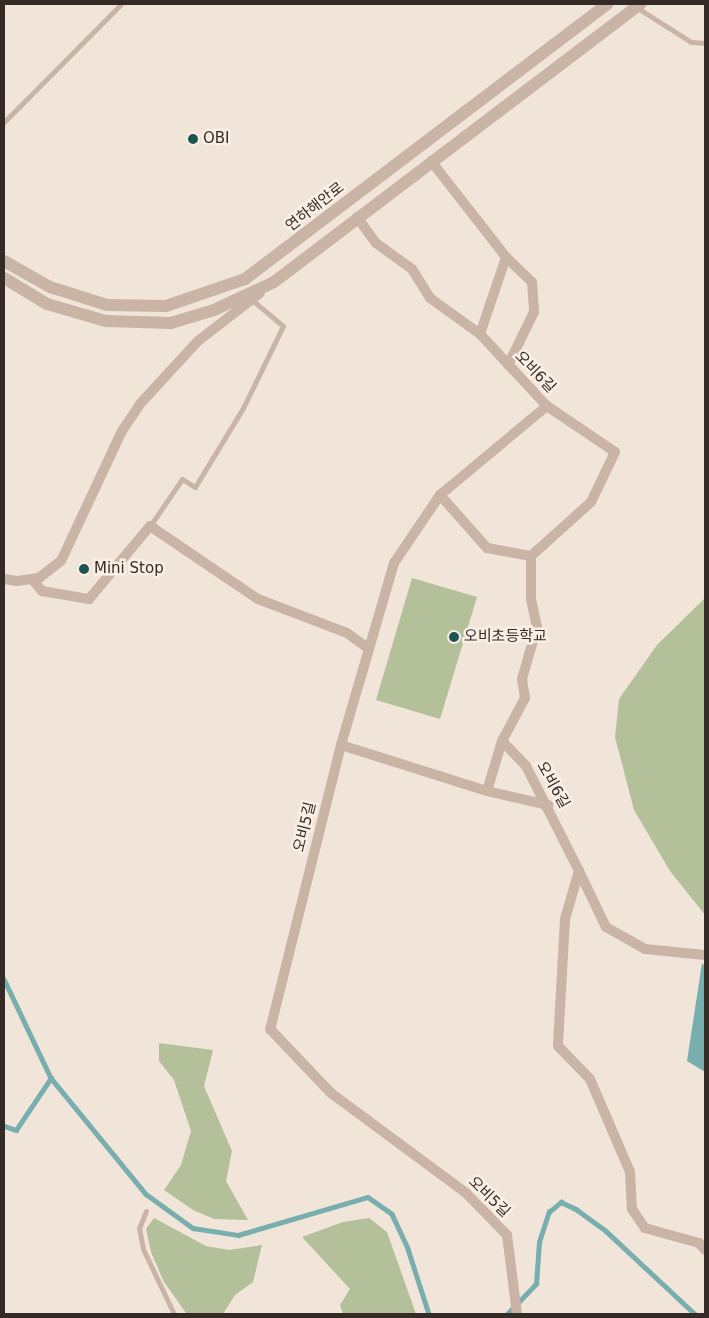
<!DOCTYPE html>
<html>
<head>
<meta charset="utf-8">
<style>
	body { margin:0 }
	#map { position:relative; width:709px; height:1318px; overflow:hidden; background:#f1e5d9; font-family:"DejaVu Sans","Noto Sans KR",sans-serif }
	div>[style] { position:absolute }
	.green>* { inset:0; background:#b4c099 }
	.water>* { inset:0; background:#78aeae }
	.stream>* { height:4.5px; margin:-2.25px; padding:0 2.25px; transform-origin:2.25px; border-radius:2.25px; background:#78aeae }
	.service>* { height:5px; margin:-2.5px; padding:0 2.5px; transform-origin:2.5px; border-radius:2.5px; background:#c9b4a5 }
	.minor>* { height:10px; margin:-5px; padding:0 5px; transform-origin:5px; border-radius:5px; background:#c9b4a5 }
	.tertiary>* { height:12px; margin:-6px; padding:0 6px; transform-origin:6px; border-radius:6px; background:#c9b4a5 }
	.dots>* { width:14px; height:14px; translate:-50% -50%; box-sizing:border-box; border:2px solid #f9efe5; border-radius:50% }
	span { translate:-50% -50%; white-space:nowrap; text-align:center; line-height:1.15; -webkit-text-stroke:5px #f9efe5; paint-order:stroke }
	.poi-label { font-size:15px; color:#352b26 }
	.left { translate:0 -50%; text-align:left }
	.street-label { font-size:15px; color:#352b26 }
	.frame { position:absolute; inset:0; border:5px solid #352b26; pointer-events:none }
</style>
</head>
<body>
<div id="map">
	<div class="green">
		<i style="clip-path:polygon(412px 578px,477px 597px,440px 719px,376px 700px)"></i>
		<i style="clip-path:polygon(705px 598px,705px 915px,670px 871px,634px 810px,615px 737px,619px 699px,657px 645px)"></i>
		<i style="clip-path:polygon(159px 1043px,213px 1050px,204px 1086px,232px 1151px,226px 1181px,248px 1220px,214px 1219px,193px 1210px,164px 1190px,181px 1165px,191px 1131px,174px 1080px,159px 1061px)"></i>
		<i style="clip-path:polygon(154px 1218px,206px 1246px,229px 1250px,262px 1245px,253px 1282px,235px 1295px,223px 1314px,186px 1313px,164px 1282px,151px 1252px,146px 1229px)"></i>
		<i style="clip-path:polygon(369px 1218px,387px 1232px,416px 1314px,343px 1314px,340px 1305px,350px 1289px,302px 1237px,343px 1222px)"></i>
	</div>
	<div class="water">
		<i style="clip-path:polygon(702px 963px,705px 966px,705px 1072px,687px 1061px)"></i>
	</div>
	<div class="stream">
		<i style="left:4px;top:979px;width:110px;rotate:64.6deg"></i>
		<i style="left:51px;top:1078px;width:150px;rotate:50.7deg"></i>
		<i style="left:146px;top:1194px;width:58px;rotate:35.9deg"></i>
		<i style="left:193px;top:1228px;width:46px;rotate:8.8deg"></i>
		<i style="left:238px;top:1235px;width:135px;rotate:-16.3deg"></i>
		<i style="left:368px;top:1197px;width:29px;rotate:35deg"></i>
		<i style="left:392px;top:1214px;width:38px;rotate:65deg"></i>
		<i style="left:408px;top:1249px;width:68px;rotate:72.1deg"></i>
		<i style="left:4px;top:1126px;width:13px;rotate:18deg"></i>
		<i style="left:16px;top:1130px;width:63px;rotate:-56.1deg"></i>
		<i style="left:507px;top:1314px;width:42px;rotate:-46deg"></i>
		<i style="left:536px;top:1284px;width:42px;rotate:-85.9deg"></i>
		<i style="left:539px;top:1242px;width:32px;rotate:-72deg"></i>
		<i style="left:549px;top:1212px;width:16px;rotate:-40deg"></i>
		<i style="left:561px;top:1202px;width:17px;rotate:25deg"></i>
		<i style="left:576px;top:1209px;width:37px;rotate:36deg"></i>
		<i style="left:606px;top:1231px;width:122px;rotate:43deg"></i>
	</div>
	<div class="service">
		<i style="left:636px;top:7px;width:65px;rotate:32.5deg"></i>
		<i style="left:691px;top:42px;width:14px;rotate:4deg"></i>
		<i style="left:4px;top:122px;width:166px;rotate:-45.2deg"></i>
		<i style="left:150px;top:526px;width:57px;rotate:-55.8deg"></i>
		<i style="left:182px;top:479px;width:15px;rotate:32deg"></i>
		<i style="left:195px;top:487px;width:92px;rotate:-58.7deg"></i>
		<i style="left:243px;top:408px;width:91px;rotate:-64deg"></i>
		<i style="left:283px;top:326px;width:40px;rotate:-140deg"></i>
		<i style="left:146px;top:1211px;width:18px;rotate:112deg"></i>
		<i style="left:139px;top:1228px;width:21px;rotate:79deg"></i>
		<i style="left:143px;top:1249px;width:72px;rotate:64.5deg"></i>
	</div>
	<div class="minor">
		<i style="left:431px;top:161px;width:122px;rotate:52deg"></i>
		<i style="left:506px;top:257px;width:36px;rotate:44deg"></i>
		<i style="left:532px;top:282px;width:30px;rotate:86deg"></i>
		<i style="left:534px;top:312px;width:59px;rotate:116.1deg"></i>
		<i style="left:357px;top:217px;width:32px;rotate:54deg"></i>
		<i style="left:376px;top:243px;width:44px;rotate:35.8deg"></i>
		<i style="left:412px;top:269px;width:34px;rotate:58deg"></i>
		<i style="left:430px;top:298px;width:62px;rotate:35.8deg"></i>
		<i style="left:480px;top:334px;width:98px;rotate:47.1deg"></i>
		<i style="left:547px;top:406px;width:82px;rotate:34.1deg"></i>
		<i style="left:615px;top:452px;width:55px;rotate:115.6deg"></i>
		<i style="left:591px;top:502px;width:81px;rotate:138deg"></i>
		<i style="left:531px;top:556px;width:43px;rotate:90deg"></i>
		<i style="left:531px;top:599px;width:29px;rotate:78deg"></i>
		<i style="left:537px;top:627px;width:54px;rotate:106.1deg"></i>
		<i style="left:522px;top:679px;width:19px;rotate:81deg"></i>
		<i style="left:525px;top:698px;width:49px;rotate:118.1deg"></i>
		<i style="left:502px;top:741px;width:35px;rotate:46deg"></i>
		<i style="left:526px;top:766px;width:118px;rotate:63.2deg"></i>
		<i style="left:579px;top:871px;width:50px;rotate:106.3deg"></i>
		<i style="left:565px;top:919px;width:127px;rotate:93.2deg"></i>
		<i style="left:558px;top:1046px;width:46px;rotate:45.9deg"></i>
		<i style="left:590px;top:1079px;width:101px;rotate:66.7deg"></i>
		<i style="left:630px;top:1172px;width:37px;rotate:87deg"></i>
		<i style="left:632px;top:1209px;width:23px;rotate:56deg"></i>
		<i style="left:645px;top:1228px;width:56px;rotate:15.5deg"></i>
		<i style="left:699px;top:1243px;width:9px;rotate:49deg"></i>
		<i style="left:480px;top:334px;width:81px;rotate:-71.3deg"></i>
		<i style="left:440px;top:495px;width:71px;rotate:48.4deg"></i>
		<i style="left:487px;top:548px;width:45px;rotate:10.3deg"></i>
		<i style="left:4px;top:579px;width:13px;rotate:9deg"></i>
		<i style="left:17px;top:581px;width:22px;rotate:-8deg"></i>
		<i style="left:39px;top:578px;width:28px;rotate:-38deg"></i>
		<i style="left:61px;top:561px;width:144px;rotate:-64.9deg"></i>
		<i style="left:122px;top:431px;width:32px;rotate:-56deg"></i>
		<i style="left:140px;top:404px;width:86px;rotate:-47.4deg"></i>
		<i style="left:198px;top:341px;width:78px;rotate:-37.7deg"></i>
		<i style="left:32px;top:579px;width:16px;rotate:50deg"></i>
		<i style="left:42px;top:591px;width:48px;rotate:9.7deg"></i>
		<i style="left:89px;top:599px;width:95px;rotate:-50.1deg"></i>
		<i style="left:150px;top:526px;width:130px;rotate:34.1deg"></i>
		<i style="left:258px;top:599px;width:95px;rotate:20.9deg"></i>
		<i style="left:347px;top:633px;width:27px;rotate:36deg"></i>
		<i style="left:369px;top:649px;width:100px;rotate:106.3deg"></i>
		<i style="left:341px;top:745px;width:293px;rotate:104deg"></i>
		<i style="left:270px;top:1029px;width:88px;rotate:46.4deg"></i>
		<i style="left:331px;top:1093px;width:168px;rotate:36.5deg"></i>
		<i style="left:466px;top:1193px;width:59px;rotate:45.7deg"></i>
		<i style="left:507px;top:1235px;width:80px;rotate:82.8deg"></i>
		<i style="left:369px;top:649px;width:90px;rotate:-73.8deg"></i>
		<i style="left:394px;top:563px;width:82px;rotate:-55.9deg"></i>
		<i style="left:440px;top:495px;width:139px;rotate:-39.8deg"></i>
		<i style="left:341px;top:745px;width:153px;rotate:17.5deg"></i>
		<i style="left:487px;top:791px;width:63px;rotate:12.9deg"></i>
		<i style="left:487px;top:791px;width:52px;rotate:-73.3deg"></i>
		<i style="left:579px;top:871px;width:62px;rotate:64.3deg"></i>
		<i style="left:606px;top:927px;width:45px;rotate:29.4deg"></i>
		<i style="left:645px;top:949px;width:60px;rotate:5.7deg"></i>
	</div>
	<div class="tertiary">
		<i style="left:4px;top:261px;width:53px;rotate:29.5deg"></i>
		<i style="left:50px;top:287px;width:60px;rotate:17.5deg"></i>
		<i style="left:107px;top:305px;width:59px;rotate:1deg"></i>
		<i style="left:166px;top:306px;width:83px;rotate:-18.9deg"></i>
		<i style="left:245px;top:279px;width:455px;rotate:-37.2deg"></i>
		<i style="left:4px;top:278px;width:50px;rotate:31.2deg"></i>
		<i style="left:47px;top:304px;width:61px;rotate:16.1deg"></i>
		<i style="left:106px;top:321px;width:65px;rotate:1.8deg"></i>
		<i style="left:171px;top:323px;width:45px;rotate:-16.8deg"></i>
		<i style="left:214px;top:310px;width:66px;rotate:-25deg"></i>
		<i style="left:274px;top:282px;width:460px;rotate:-37.2deg"></i>
	</div>
	<div class="dots">
		<i style="left:193px;top:139px;background:#1c5456"></i>
		<i style="left:84px;top:569px;background:#1c5456"></i>
		<i style="left:454px;top:637px;background:#1c5456"></i>
	</div>
	<div class="poi-label">
		<span class="left" style="left:203px;top:139px">OBI</span>
		<span class="left" style="left:94px;top:569px">Mini Stop</span>
		<span class="left" style="left:464px;top:637px">오비초등학교</span>
	</div>
	<div class="street-label">
		<span style="left:315px;top:207px;rotate:-38deg">연하해안로</span>
		<span style="left:535px;top:372px;rotate:46deg">오비6길</span>
		<span style="left:553px;top:785px;rotate:61deg">오비6길</span>
		<span style="left:305px;top:827px;rotate:-76deg">오비5길</span>
		<span style="left:489px;top:1197px;rotate:44deg">오비5길</span>
	</div>
	<div class="frame"></div>
</div>
</body>
</html>
